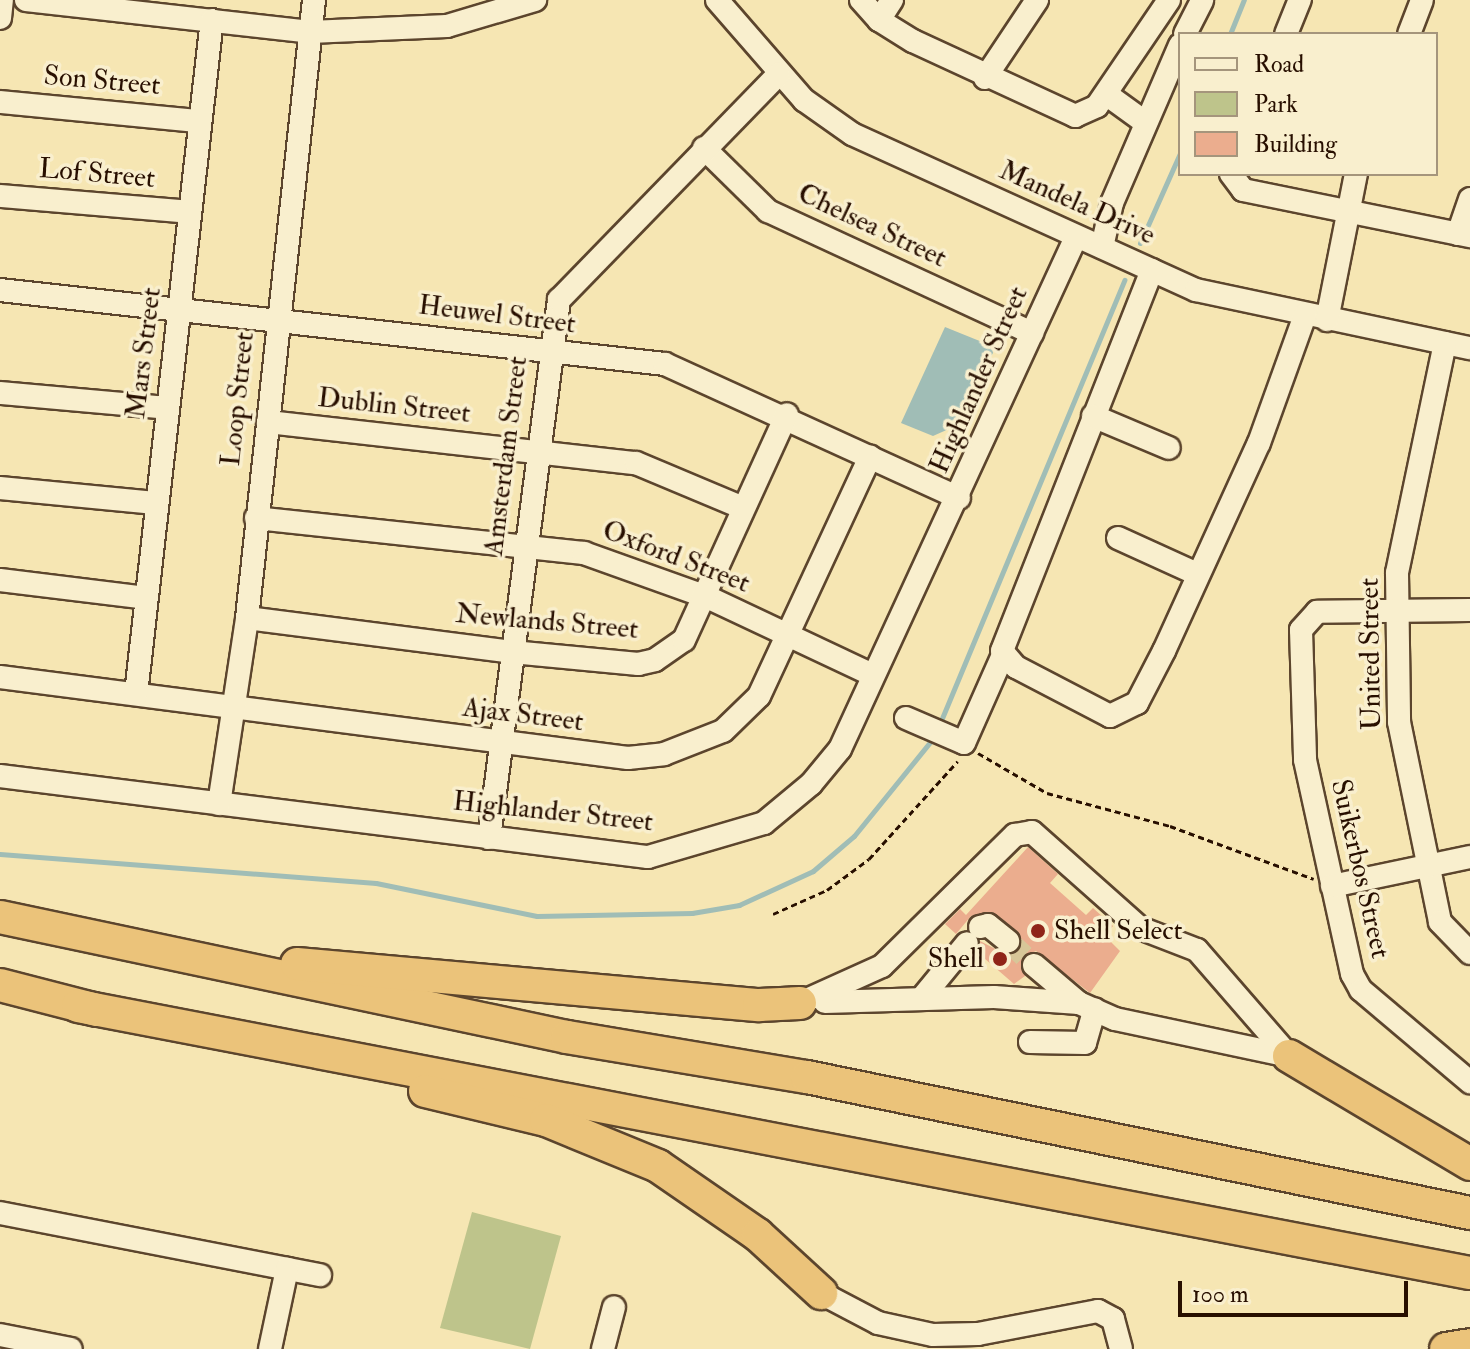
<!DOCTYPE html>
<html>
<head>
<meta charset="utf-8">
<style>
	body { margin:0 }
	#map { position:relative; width:1470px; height:1349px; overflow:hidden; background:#f6e6b3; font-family:"IM FELL Double Pica",serif }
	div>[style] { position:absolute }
	.green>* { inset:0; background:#bec48b }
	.water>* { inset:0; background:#a0bdb6 }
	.stream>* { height:5px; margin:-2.5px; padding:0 2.5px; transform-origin:2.5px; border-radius:2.5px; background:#a0bdb6 }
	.building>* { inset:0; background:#ebad8e }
	.minor-tunnel>* { height:22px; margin-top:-11px; transform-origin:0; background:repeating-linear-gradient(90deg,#d7c698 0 22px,transparent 0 33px) }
	.path>* { height:3px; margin-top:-1.5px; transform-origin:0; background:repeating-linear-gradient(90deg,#280f00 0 6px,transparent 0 10px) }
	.roads { filter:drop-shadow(2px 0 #5c452d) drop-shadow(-2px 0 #5c452d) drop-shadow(0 2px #5c452d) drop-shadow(0 -2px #5c452d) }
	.minor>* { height:22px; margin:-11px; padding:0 11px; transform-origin:11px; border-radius:11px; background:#f9efce }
	.highway>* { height:32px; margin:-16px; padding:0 16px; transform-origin:16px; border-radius:16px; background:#ebc37a }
	.dots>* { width:22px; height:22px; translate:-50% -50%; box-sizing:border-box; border:4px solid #f9efce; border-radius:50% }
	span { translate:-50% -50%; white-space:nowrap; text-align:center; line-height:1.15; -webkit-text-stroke:7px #f9efce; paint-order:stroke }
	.street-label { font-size:28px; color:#280f00 }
	.poi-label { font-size:28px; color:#280f00 }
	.left { translate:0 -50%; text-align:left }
	.right { translate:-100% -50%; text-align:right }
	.legend { position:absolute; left:1178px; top:32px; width:260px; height:144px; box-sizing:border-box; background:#f9efce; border:2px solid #a5957c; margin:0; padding:10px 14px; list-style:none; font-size:24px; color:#280f00 }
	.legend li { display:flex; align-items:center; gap:16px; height:40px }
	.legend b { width:40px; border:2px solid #a5957c }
	.scale { position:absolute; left:1178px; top:1281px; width:230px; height:36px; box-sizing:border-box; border:4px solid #280f00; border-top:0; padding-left:10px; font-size:24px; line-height:28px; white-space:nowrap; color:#280f00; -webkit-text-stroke:6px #f9efce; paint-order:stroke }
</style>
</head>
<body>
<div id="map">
	<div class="green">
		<i style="clip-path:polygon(472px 1212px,561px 1236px,530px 1349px,440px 1328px)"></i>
	</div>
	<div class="water">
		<i style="clip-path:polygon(945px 327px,992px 346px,993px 353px,951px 428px,933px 436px,901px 423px)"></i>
	</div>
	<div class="stream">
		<i style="left:1230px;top:34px;width:37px;rotate:-68deg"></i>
		<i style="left:1140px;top:243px;width:98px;rotate:-66deg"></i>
		<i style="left:940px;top:723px;width:480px;rotate:-67.4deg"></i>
		<i style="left:0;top:854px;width:377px;rotate:4.4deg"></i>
		<i style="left:376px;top:883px;width:164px;rotate:11.6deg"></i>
		<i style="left:537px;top:916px;width:155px;rotate:-1.1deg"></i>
		<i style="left:692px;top:913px;width:48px;rotate:-9.7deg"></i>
		<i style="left:739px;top:905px;width:81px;rotate:-24.7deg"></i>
		<i style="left:813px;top:871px;width:54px;rotate:-40.5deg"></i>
		<i style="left:854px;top:836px;width:122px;rotate:-51deg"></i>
	</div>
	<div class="building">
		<i style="clip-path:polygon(1028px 847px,1058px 874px,1050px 883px,1086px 915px,1093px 908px,1113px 926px,1105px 936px,1120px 951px,1090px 993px,1036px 951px,1023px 957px,1025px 976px,1014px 984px,977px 952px,980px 941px,1007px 955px,1022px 944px,1017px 931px,992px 912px,971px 916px,956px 934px,945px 924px,960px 909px,966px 915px)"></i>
	</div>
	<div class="minor-tunnel">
		<i style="left:1008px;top:941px;width:35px;rotate:43deg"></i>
	</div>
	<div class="path">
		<i style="left:978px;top:753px;width:80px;rotate:30.1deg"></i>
		<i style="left:1047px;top:793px;width:127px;rotate:15deg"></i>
		<i style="left:1170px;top:826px;width:153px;rotate:20.2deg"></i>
		<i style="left:773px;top:914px;width:59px;rotate:-24deg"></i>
		<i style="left:827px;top:890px;width:52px;rotate:-36.4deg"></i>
		<i style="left:869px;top:859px;width:132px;rotate:-47.8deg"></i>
	</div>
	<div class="roads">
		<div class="minor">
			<i style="left:26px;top:0;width:286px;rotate:6.4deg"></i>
			<i style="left:310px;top:32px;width:137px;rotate:-2.5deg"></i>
			<i style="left:447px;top:26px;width:92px;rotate:-16.5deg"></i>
			<i style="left:717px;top:0;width:133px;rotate:49deg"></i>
			<i style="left:804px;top:100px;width:59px;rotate:35.3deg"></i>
			<i style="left:852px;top:134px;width:378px;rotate:24.4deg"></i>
			<i style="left:1196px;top:290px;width:280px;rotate:12deg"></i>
			<i style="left:861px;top:0;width:27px;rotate:48deg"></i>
			<i style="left:879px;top:20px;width:40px;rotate:32deg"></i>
			<i style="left:913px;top:41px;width:179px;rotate:24.8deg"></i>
			<i style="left:1075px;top:116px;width:24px;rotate:-24deg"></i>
			<i style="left:1097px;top:106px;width:128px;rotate:-55.8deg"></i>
			<i style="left:0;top:18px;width:18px;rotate:-84deg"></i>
			<i style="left:879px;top:20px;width:24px;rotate:-57deg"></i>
			<i style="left:1185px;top:34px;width:38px;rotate:-63deg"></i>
			<i style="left:1286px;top:34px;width:37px;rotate:-68deg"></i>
			<i style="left:1409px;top:34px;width:36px;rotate:-69deg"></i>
			<i style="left:985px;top:78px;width:94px;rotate:-56.3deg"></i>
			<i style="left:1106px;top:94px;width:49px;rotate:35.9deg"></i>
			<i style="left:0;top:102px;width:200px;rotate:5.5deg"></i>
			<i style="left:704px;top:148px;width:90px;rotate:44.5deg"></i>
			<i style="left:768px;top:211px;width:291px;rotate:24.8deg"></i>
			<i style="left:1231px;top:174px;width:20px;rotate:53deg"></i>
			<i style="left:1243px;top:190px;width:232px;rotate:11.5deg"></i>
			<i style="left:0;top:196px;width:190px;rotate:4.8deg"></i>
			<i style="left:1458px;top:234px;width:37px;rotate:-71deg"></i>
			<i style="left:1102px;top:247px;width:45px;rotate:-77.2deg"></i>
			<i style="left:1112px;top:203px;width:172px;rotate:-66.7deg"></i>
			<i style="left:1152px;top:270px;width:409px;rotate:111.5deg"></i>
			<i style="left:1002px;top:651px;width:21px;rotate:49deg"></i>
			<i style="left:1016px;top:667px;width:106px;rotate:27.5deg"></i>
			<i style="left:1110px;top:716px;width:30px;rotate:-26deg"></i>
			<i style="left:1137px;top:703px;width:59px;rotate:-62.6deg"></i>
			<i style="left:1164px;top:651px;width:229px;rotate:-65.5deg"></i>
			<i style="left:1259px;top:443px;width:136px;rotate:-70.2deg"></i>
			<i style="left:0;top:290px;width:669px;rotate:6.35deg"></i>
			<i style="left:665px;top:364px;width:323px;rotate:24.5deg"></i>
			<i style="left:1327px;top:320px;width:149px;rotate:-78.8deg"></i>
			<i style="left:1445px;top:343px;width:235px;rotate:101.8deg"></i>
			<i style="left:1397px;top:573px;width:149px;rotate:89.2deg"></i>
			<i style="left:1399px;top:722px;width:204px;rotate:78.4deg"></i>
			<i style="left:1440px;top:922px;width:43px;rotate:45.9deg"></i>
			<i style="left:0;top:393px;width:168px;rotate:5.1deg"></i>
			<i style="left:1093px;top:416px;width:82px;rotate:22.8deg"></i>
			<i style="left:268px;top:422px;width:370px;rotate:6.4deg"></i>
			<i style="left:636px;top:463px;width:116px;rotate:22.8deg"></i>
			<i style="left:0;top:488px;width:156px;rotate:5.5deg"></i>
			<i style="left:256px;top:518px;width:330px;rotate:6.1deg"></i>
			<i style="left:584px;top:553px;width:131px;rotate:19.7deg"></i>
			<i style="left:707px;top:597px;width:183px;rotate:25.2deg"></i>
			<i style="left:1118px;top:538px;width:87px;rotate:24.5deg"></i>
			<i style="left:0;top:580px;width:147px;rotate:7deg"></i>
			<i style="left:1470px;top:610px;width:153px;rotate:179.3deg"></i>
			<i style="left:1317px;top:612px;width:24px;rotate:132deg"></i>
			<i style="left:1301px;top:630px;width:130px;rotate:88.2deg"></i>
			<i style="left:1305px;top:760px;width:219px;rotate:77.6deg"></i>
			<i style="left:1352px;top:974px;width:18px;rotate:61deg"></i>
			<i style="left:1361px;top:990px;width:143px;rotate:40.2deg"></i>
			<i style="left:247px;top:618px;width:267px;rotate:7.3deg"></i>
			<i style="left:512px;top:652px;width:127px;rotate:5.4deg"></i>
			<i style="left:638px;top:664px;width:17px;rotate:-13deg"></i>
			<i style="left:655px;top:660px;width:35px;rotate:-35deg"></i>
			<i style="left:684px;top:640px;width:248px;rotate:-65.5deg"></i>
			<i style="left:0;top:677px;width:633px;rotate:7.35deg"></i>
			<i style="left:628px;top:758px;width:36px;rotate:-6deg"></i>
			<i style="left:664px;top:754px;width:63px;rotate:-21.3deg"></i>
			<i style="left:723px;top:731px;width:50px;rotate:-44.2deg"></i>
			<i style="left:759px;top:696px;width:264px;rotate:-65.1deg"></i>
			<i style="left:136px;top:694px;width:678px;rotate:-83.57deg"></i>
			<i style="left:906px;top:718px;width:63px;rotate:23.3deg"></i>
			<i style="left:964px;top:743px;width:96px;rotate:-66.1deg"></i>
			<i style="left:0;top:776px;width:653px;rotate:7.13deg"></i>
			<i style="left:648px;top:857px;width:121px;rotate:-16.3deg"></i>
			<i style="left:764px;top:823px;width:61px;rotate:-39.7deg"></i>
			<i style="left:811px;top:784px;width:45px;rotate:-50.4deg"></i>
			<i style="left:840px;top:749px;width:564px;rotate:-65.25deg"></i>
			<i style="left:219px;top:804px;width:188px;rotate:-81.4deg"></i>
			<i style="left:247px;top:618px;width:622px;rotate:-83.81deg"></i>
			<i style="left:489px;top:838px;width:543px;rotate:-82.59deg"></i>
			<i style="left:559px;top:300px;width:315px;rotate:-45.8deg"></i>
			<i style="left:1332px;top:886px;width:141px;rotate:-11.9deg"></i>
			<i style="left:980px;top:927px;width:8px;rotate:-14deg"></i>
			<i style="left:988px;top:925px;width:26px;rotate:39deg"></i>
			<i style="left:1034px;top:965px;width:59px;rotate:40.2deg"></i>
			<i style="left:921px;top:999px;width:72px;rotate:-50.6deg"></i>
			<i style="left:825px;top:1002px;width:169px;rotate:-1.7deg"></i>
			<i style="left:994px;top:997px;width:85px;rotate:4deg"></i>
			<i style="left:1079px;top:1003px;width:39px;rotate:24deg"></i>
			<i style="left:1115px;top:1019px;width:178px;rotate:12deg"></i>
			<i style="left:800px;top:1003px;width:90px;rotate:-24.3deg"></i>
			<i style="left:882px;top:966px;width:187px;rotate:-44.6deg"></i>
			<i style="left:1015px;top:835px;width:17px;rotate:-10deg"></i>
			<i style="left:1032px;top:832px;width:144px;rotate:41.6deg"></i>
			<i style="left:1140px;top:928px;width:61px;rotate:21.1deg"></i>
			<i style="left:1197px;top:950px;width:140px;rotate:49deg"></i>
			<i style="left:1030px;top:1042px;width:55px;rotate:1deg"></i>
			<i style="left:1085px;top:1043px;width:35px;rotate:-74deg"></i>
			<i style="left:0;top:1213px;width:326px;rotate:11deg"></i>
			<i style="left:821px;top:1293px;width:64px;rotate:27.8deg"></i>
			<i style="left:878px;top:1323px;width:56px;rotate:12.3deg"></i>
			<i style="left:933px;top:1335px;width:45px;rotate:-1.3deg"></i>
			<i style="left:978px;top:1334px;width:122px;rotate:-10.9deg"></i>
			<i style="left:1098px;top:1311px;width:17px;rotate:28deg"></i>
			<i style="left:1113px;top:1319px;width:31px;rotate:75deg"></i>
			<i style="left:0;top:1335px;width:72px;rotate:11.2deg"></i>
			<i style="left:270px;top:1349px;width:82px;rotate:-78deg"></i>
			<i style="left:603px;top:1349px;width:43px;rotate:-75.3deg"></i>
		</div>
		<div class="highway">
			<i style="left:0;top:917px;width:580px;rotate:11.95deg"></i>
			<i style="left:567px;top:1037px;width:243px;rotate:9.5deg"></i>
			<i style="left:807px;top:1077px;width:677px;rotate:11.59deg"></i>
			<i style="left:297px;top:964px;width:464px;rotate:5.1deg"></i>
			<i style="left:759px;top:1005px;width:41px;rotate:-2.8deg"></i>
			<i style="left:0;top:985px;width:100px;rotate:14.5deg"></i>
			<i style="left:78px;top:1006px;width:1417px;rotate:10.86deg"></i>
			<i style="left:1289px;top:1056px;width:211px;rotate:30.8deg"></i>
			<i style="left:425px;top:1091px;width:124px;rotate:13.5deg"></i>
			<i style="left:546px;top:1120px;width:121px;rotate:22.3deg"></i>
			<i style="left:658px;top:1166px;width:121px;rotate:34.6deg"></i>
			<i style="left:758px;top:1235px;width:86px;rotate:42.6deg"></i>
			<i style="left:1446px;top:1349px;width:24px;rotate:-9deg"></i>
		</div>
	</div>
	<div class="dots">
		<i style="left:1038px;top:931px;background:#8f2418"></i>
		<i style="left:1000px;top:959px;background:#8f2418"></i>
	</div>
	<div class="street-label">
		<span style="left:102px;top:81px;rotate:5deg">Son Street</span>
		<span style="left:97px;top:174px;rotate:5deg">Lof Street</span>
		<span style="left:1077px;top:203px;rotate:24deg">Mandela Drive</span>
		<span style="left:872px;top:226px;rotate:25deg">Chelsea Street</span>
		<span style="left:497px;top:315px;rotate:7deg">Heuwel Street</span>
		<span style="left:144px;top:353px;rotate:-83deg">Mars Street</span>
		<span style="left:979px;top:380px;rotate:-66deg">Highlander Street</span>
		<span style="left:238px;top:399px;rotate:-84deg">Loop Street</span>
		<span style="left:394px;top:406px;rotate:6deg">Dublin Street</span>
		<span style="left:506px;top:456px;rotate:-83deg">Amsterdam Street</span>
		<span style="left:676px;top:557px;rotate:21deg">Oxford Street</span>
		<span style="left:547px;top:622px;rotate:5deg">Newlands Street</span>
		<span style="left:1371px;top:654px;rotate:-91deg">United Street</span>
		<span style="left:523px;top:715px;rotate:7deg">Ajax Street</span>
		<span style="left:553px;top:812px;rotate:6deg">Highlander Street</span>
		<span style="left:1360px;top:869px;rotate:77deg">Suikerbos Street</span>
	</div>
	<div class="poi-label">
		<span class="left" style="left:1054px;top:931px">Shell Select</span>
		<span class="right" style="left:984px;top:959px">Shell</span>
	</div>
	<ul class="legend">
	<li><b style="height:10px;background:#f9efce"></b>Road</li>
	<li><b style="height:22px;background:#bec48b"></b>Park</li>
	<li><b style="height:22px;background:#ebad8e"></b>Building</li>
	</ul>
	<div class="scale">100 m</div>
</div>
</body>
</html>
